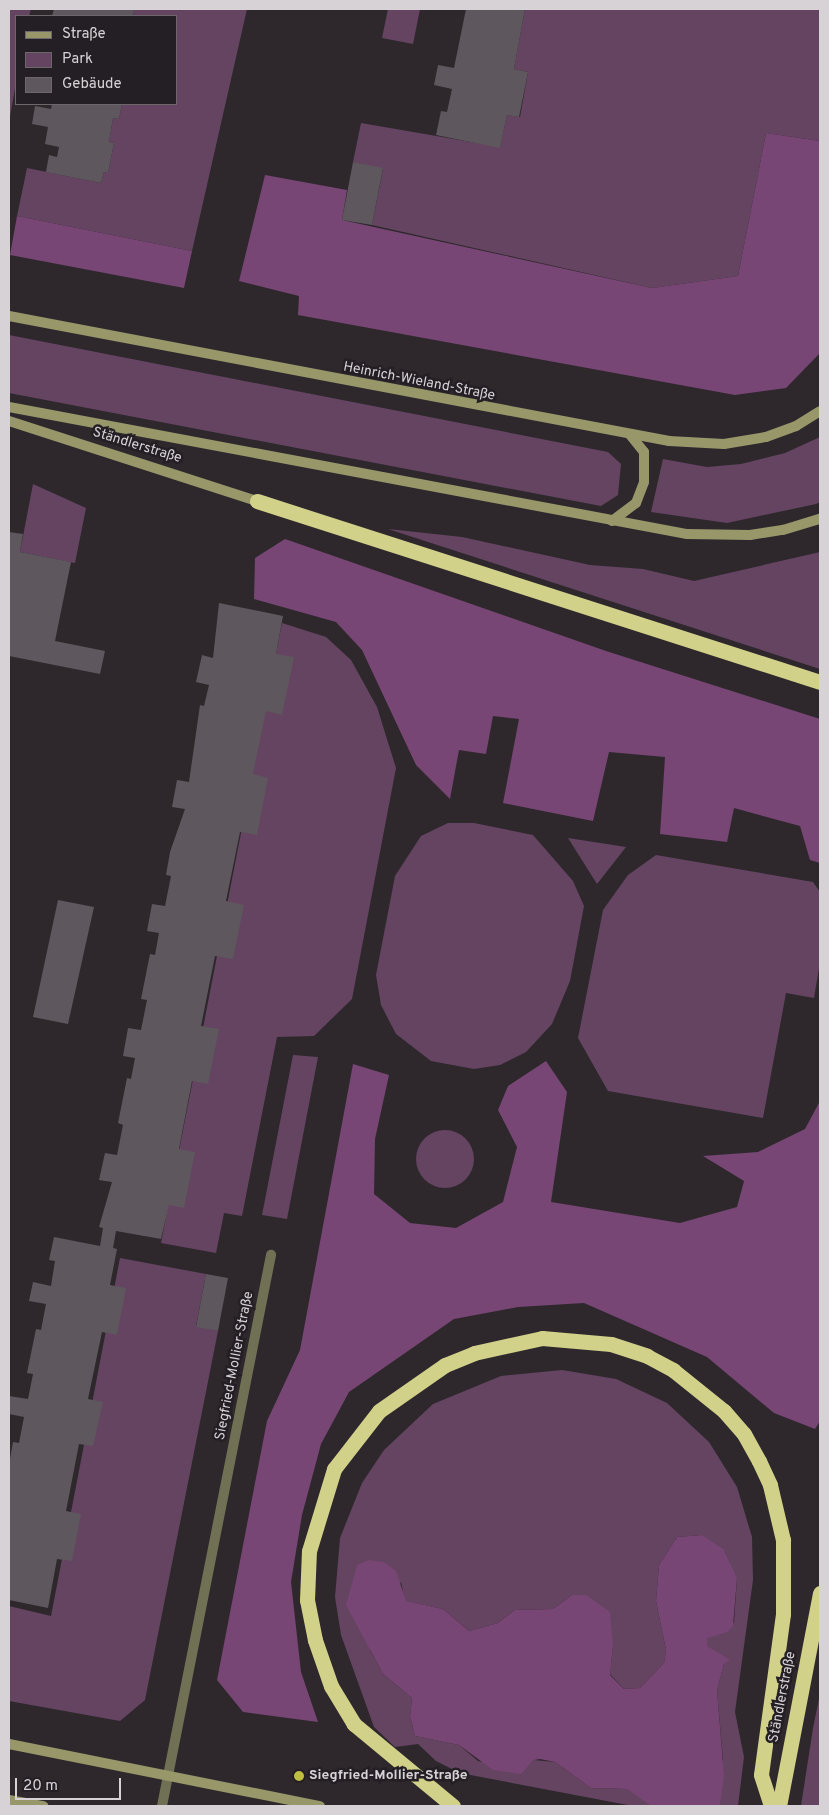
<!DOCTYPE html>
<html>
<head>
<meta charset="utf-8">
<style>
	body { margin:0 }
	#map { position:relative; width:829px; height:1815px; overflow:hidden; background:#2e282d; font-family:Overpass,sans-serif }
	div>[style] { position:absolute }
	.green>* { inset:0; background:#644461 }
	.round { border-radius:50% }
	.forest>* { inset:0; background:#774674 }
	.building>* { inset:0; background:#5e575d }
	.street>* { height:10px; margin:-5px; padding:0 5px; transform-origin:5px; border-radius:5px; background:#707054 }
	.secondary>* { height:10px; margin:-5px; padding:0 5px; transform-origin:5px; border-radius:5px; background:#97976a }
	.highway>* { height:15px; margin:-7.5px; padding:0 7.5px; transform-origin:7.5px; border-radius:7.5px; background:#d1d189 }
	.dots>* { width:14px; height:14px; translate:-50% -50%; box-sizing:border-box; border:2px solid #241f24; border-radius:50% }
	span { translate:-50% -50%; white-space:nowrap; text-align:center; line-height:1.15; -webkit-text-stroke:5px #241f24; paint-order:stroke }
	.street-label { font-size:14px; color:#d6d2d6 }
	.poi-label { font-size:14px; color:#d6d2d6; font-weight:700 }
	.left { translate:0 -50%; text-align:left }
	.frame { position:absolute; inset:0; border:10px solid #d6d2d6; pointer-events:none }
	.legend { position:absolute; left:15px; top:15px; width:162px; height:90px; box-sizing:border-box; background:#241f24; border:1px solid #6b676b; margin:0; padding:6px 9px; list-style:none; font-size:15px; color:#d6d2d6 }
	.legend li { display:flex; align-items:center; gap:10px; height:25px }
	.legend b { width:25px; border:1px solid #6b676b }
	.scale { position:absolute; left:15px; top:1778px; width:106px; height:22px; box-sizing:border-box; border:2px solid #d6d2d6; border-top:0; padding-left:6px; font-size:15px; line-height:18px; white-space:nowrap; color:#d6d2d6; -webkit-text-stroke:4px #241f24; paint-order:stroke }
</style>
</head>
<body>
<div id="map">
	<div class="green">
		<i style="clip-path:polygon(9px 9px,31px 9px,29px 16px,16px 16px,16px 83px,9px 122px)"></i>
		<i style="clip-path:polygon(247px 9px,192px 251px,17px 216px,27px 168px,101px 183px,104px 172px,108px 173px,114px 143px,109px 142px,113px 118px,119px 119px,122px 104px,176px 104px,176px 16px,133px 16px,134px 10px)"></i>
		<i style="clip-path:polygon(388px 9px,420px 9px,413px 44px,382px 38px)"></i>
		<i style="clip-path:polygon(525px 9px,820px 9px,820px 141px,766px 133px,738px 276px,652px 288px,372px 225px,383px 169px,353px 162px,361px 123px,500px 147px,507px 115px,520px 117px,528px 72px,514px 69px)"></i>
		<i style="clip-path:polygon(9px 335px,608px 452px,621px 464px,618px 495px,601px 506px,9px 393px)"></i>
		<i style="clip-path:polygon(820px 437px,820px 502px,816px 504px,727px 523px,651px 512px,663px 459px,707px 467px,741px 464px,785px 453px)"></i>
		<i style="clip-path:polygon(33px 484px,86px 508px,75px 563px,20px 552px)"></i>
		<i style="clip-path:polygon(388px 529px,462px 537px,590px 565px,643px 569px,694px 581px,820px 552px,820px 669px)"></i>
		<i style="clip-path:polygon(282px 623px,326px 637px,351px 660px,377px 707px,396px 768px,352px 999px,314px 1036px,277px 1037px,242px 1216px,224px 1213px,216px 1253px,161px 1243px)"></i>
		<i style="clip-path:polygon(448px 823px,474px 823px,533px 835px,573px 881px,584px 906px,570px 981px,552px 1024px,526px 1052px,500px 1065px,474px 1069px,431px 1061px,396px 1034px,381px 1005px,376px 975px,395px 876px,421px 836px)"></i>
		<i style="clip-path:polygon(568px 838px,626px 847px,597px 884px)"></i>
		<i style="clip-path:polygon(656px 855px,813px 882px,820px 892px,820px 962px,814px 998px,786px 993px,763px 1118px,608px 1091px,578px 1038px,603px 910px,628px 875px)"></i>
		<i style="clip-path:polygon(293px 1055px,318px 1057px,287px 1219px,262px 1215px)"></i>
		<i class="round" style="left:416px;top:1130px;width:58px;height:58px"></i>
		<i style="clip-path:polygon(120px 1258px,206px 1274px,196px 1326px,218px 1331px,145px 1700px,120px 1721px,9px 1701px,9px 1606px,51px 1616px)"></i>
		<i style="clip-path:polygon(562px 1370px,616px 1379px,667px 1403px,709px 1442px,737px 1487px,752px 1537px,753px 1580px,735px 1712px,744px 1757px,738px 1806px,720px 1806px,723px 1760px,717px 1690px,724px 1664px,707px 1646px,707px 1637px,726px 1633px,734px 1622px,737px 1578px,702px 1535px,677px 1537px,659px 1565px,656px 1601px,666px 1650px,664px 1663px,640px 1688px,624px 1689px,610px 1674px,613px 1646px,572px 1595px,553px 1609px,515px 1610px,498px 1623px,469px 1631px,443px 1609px,405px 1601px,401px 1582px,370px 1650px,383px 1674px,412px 1698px,410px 1716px,415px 1736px,459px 1745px,478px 1761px,524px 1770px,534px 1760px,555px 1762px,591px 1788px,627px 1789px,659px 1806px,633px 1806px,460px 1773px,436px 1761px,418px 1744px,395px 1747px,374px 1727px,341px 1635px,335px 1597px,340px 1538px,362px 1483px,384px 1450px,433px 1404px,501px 1376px)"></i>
		<i style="clip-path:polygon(820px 1694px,820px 1806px,801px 1806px,813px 1728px)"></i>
	</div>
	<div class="forest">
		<i style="clip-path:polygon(766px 133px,820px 141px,820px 353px,786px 388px,735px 395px,298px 315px,299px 296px,239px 281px,265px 175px,347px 190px,342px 220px,652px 288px,738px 276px)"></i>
		<i style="clip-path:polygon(17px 216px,192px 251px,184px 288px,10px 255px)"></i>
		<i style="clip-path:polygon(285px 539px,606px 651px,820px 719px,820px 863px,810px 860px,800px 826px,734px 808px,727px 842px,660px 834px,665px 757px,609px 752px,593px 821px,503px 803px,519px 719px,493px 716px,486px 754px,459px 750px,450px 799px,416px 765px,362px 650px,336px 622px,254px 599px,255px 558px)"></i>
		<i style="clip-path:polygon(546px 1061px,567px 1092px,551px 1202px,680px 1223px,737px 1207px,744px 1181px,703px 1156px,758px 1152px,805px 1129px,820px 1101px,820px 1421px,815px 1429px,774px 1413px,707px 1357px,584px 1303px,518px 1307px,454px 1319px,349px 1392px,321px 1444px,302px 1515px,291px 1582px,301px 1672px,318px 1722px,243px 1712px,217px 1680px,267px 1421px,300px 1350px,353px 1064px,389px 1075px,375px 1139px,374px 1194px,410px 1223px,456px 1228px,503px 1202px,517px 1147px,498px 1110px,508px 1086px)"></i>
		<i style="clip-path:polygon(702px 1535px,723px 1549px,737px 1578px,733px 1626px,726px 1633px,707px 1638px,707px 1646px,730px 1660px,724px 1664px,717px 1690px,724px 1776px,720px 1806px,650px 1805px,627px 1789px,591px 1788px,555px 1762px,540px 1759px,534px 1760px,521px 1774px,493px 1770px,459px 1745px,415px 1736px,410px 1716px,412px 1698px,383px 1674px,346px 1605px,357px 1565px,369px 1560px,384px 1562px,396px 1571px,406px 1601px,443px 1609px,469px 1631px,498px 1623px,515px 1610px,553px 1609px,572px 1595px,586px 1595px,610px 1612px,613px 1646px,610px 1675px,624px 1689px,640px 1688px,664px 1663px,666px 1650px,656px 1601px,659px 1565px,677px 1537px)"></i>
	</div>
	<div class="building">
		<i style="clip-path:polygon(54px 9px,141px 9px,134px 10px,133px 16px,52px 16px)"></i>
		<i style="clip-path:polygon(466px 9px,525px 9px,514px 69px,528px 72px,519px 117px,507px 115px,500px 148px,436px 135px,441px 111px,447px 112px,452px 89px,434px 85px,438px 65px,454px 68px)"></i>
		<i style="clip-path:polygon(52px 104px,122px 104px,119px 119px,113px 118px,109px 142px,114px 143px,108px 173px,104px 172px,101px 183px,46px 172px,49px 155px,57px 157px,59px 147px,45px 144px,48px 127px,32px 124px,35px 106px,51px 109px)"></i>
		<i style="clip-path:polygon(353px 162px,383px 168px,372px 225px,342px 220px)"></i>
		<i style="clip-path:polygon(9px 532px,23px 534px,20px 552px,71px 562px,55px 641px,105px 651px,100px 674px,9px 656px)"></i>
		<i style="clip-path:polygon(219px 603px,283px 616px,276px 654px,294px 657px,282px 715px,266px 711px,253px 774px,268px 778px,257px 835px,240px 832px,226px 901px,244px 905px,233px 959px,215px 956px,201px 1026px,219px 1029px,208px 1084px,192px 1081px,179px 1149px,195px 1152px,184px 1208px,169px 1205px,161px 1239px,116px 1231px,113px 1248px,117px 1249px,110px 1285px,126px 1288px,117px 1335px,102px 1332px,88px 1399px,103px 1402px,93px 1446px,79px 1444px,66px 1511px,81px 1514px,72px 1561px,57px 1559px,48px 1608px,9px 1600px,9px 1464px,13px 1442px,19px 1443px,24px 1417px,9px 1414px,9px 1396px,28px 1399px,33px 1374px,27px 1373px,36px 1329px,41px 1330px,46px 1304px,29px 1301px,33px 1282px,51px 1286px,55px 1261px,49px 1260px,54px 1237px,100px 1246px,103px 1228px,99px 1227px,112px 1182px,99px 1180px,105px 1153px,117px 1155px,123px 1125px,118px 1123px,127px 1078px,131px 1079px,135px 1058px,123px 1056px,128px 1028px,141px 1030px,147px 1000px,141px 999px,150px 954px,155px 955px,159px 933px,147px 931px,152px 904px,165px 906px,171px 876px,166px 875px,170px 852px,185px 809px,172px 807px,177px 780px,189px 782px,200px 705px,204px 706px,209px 685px,196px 682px,202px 655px,213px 658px)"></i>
		<i style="clip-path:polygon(58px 900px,94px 907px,68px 1024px,33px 1017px)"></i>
		<i style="clip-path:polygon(206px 1274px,228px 1278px,218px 1331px,196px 1327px)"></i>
	</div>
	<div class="street">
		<i style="left:162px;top:1806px;width:562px;rotate:-78.81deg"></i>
	</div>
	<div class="secondary">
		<i style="left:9px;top:316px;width:672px;rotate:10.72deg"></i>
		<i style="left:669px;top:441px;width:55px;rotate:3.1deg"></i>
		<i style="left:724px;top:444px;width:43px;rotate:-9.5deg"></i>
		<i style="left:766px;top:437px;width:32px;rotate:-20deg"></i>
		<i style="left:796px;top:426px;width:28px;rotate:-32deg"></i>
		<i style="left:9px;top:407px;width:690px;rotate:10.61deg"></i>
		<i style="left:687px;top:534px;width:63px;rotate:0.9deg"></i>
		<i style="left:750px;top:535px;width:33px;rotate:-9deg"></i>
		<i style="left:783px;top:530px;width:39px;rotate:-17deg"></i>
		<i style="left:9px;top:421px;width:261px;rotate:17.9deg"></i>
		<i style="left:612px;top:521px;width:30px;rotate:-37deg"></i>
		<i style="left:636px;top:503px;width:22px;rotate:-69deg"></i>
		<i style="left:644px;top:482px;width:30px;rotate:-90deg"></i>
		<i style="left:644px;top:452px;width:22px;rotate:-129deg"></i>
		<i style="left:9px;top:1744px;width:317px;rotate:11.3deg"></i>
		<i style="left:9px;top:1800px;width:35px;rotate:10deg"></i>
	</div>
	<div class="highway">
		<i style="left:257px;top:501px;width:591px;rotate:17.82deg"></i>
		<i style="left:453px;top:1806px;width:129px;rotate:-140.4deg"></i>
		<i style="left:354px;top:1724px;width:44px;rotate:-121.2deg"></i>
		<i style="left:331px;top:1686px;width:49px;rotate:-109.2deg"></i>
		<i style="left:315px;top:1640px;width:41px;rotate:-101.3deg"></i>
		<i style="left:307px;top:1600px;width:49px;rotate:-87.7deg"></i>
		<i style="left:309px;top:1551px;width:86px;rotate:-73deg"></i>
		<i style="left:334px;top:1469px;width:73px;rotate:-52.2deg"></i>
		<i style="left:379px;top:1411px;width:80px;rotate:-34.9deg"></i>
		<i style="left:445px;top:1365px;width:31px;rotate:-22deg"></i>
		<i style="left:474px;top:1353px;width:70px;rotate:-12.4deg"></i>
		<i style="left:542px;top:1338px;width:69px;rotate:5deg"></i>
		<i style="left:611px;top:1344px;width:38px;rotate:18deg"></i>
		<i style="left:647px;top:1356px;width:30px;rotate:28deg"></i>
		<i style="left:673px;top:1370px;width:65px;rotate:38.8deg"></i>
		<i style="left:724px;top:1411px;width:30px;rotate:49deg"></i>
		<i style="left:744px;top:1434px;width:31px;rotate:61deg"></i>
		<i style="left:759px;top:1461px;width:26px;rotate:65deg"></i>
		<i style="left:770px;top:1485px;width:57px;rotate:76.7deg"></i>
		<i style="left:783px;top:1540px;width:74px;rotate:90deg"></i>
		<i style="left:783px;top:1614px;width:162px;rotate:97.8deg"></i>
		<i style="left:761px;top:1775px;width:33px;rotate:72deg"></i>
		<i style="left:779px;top:1806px;width:217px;rotate:-79.1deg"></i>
	</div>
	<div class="dots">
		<i style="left:299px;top:1776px;background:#c0be40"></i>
	</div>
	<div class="street-label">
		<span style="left:419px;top:382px;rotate:11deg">Heinrich-Wieland-Straße</span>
		<span style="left:137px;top:446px;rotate:17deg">Ständlerstraße</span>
		<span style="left:235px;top:1366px;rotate:-79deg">Siegfried-Mollier-Straße</span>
		<span style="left:783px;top:1697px;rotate:-79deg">Ständlerstraße</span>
	</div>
	<div class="poi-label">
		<span class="left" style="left:309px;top:1776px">Siegfried-Mollier-Straße</span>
	</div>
	<div class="frame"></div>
	<ul class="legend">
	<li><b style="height:6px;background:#97976a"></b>Straße</li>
	<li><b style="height:14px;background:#644461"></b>Park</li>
	<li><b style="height:14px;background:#5e575d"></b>Gebäude</li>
	</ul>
	<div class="scale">20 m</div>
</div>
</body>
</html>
